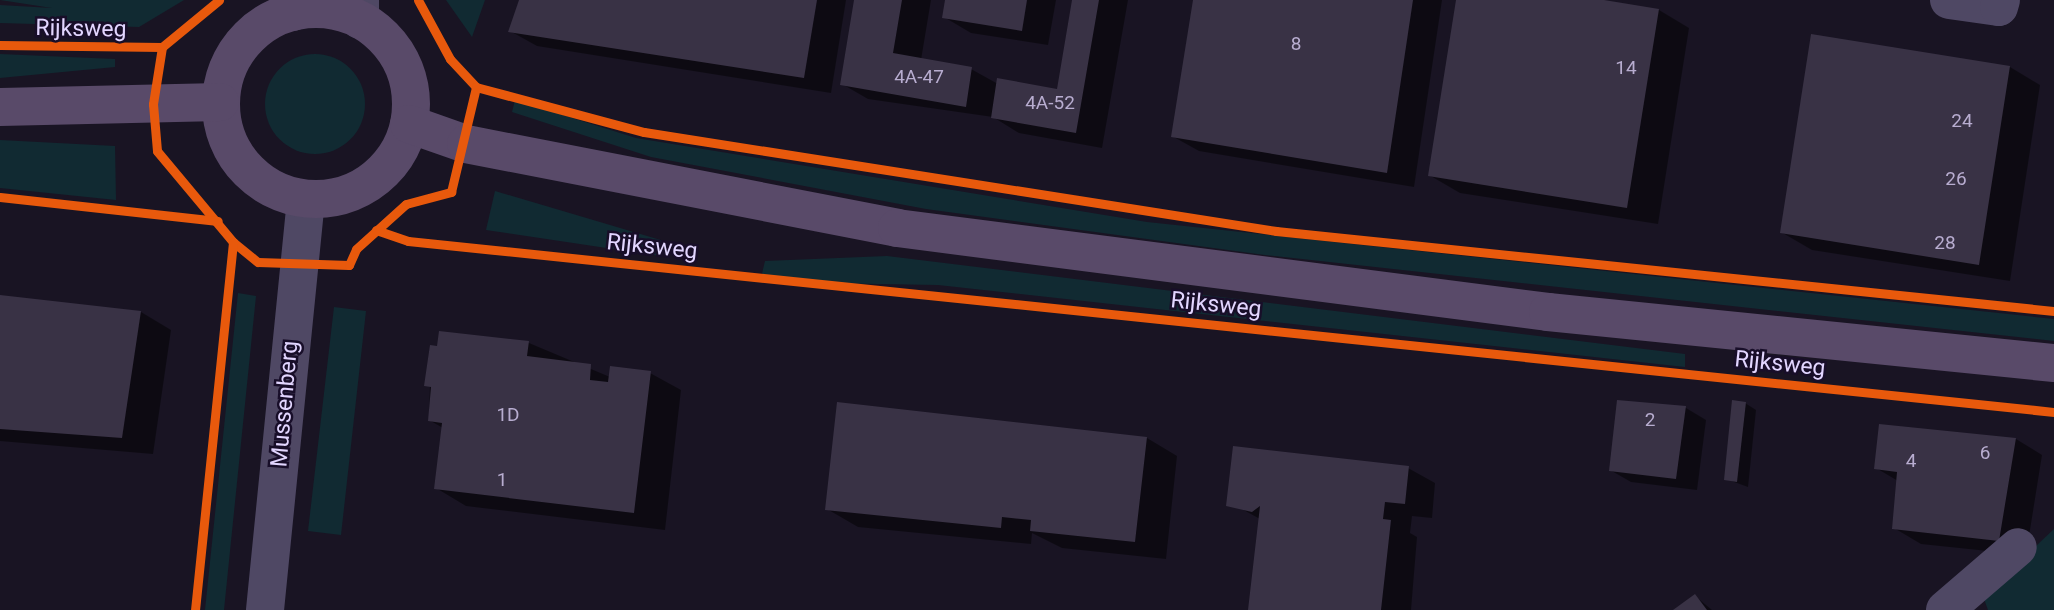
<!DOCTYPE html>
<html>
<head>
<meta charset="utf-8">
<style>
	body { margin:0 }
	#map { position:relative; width:2054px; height:610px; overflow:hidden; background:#191423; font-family:Roboto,sans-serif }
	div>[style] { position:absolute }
	.green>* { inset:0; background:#112a32 }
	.round { border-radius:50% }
	.shadow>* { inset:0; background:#0007 }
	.building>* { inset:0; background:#393245 }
	.minor>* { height:38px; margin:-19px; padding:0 19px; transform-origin:19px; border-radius:19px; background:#4f4864 }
	.major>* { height:38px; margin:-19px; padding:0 19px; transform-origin:19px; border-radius:19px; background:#594a69 }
	.major>.ring { margin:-19px; padding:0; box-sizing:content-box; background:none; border:38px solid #594a69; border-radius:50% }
	.cycleway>* { height:9px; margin:-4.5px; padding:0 4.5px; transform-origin:4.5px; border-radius:4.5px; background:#e8590c }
	span { translate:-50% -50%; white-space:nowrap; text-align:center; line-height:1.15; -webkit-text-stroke:5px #180e29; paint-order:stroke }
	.number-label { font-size:19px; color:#b8add0 }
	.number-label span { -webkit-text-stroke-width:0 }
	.street-label { font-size:23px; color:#e2d6ff }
</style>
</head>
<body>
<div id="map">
	<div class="green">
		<i style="clip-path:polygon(184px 0,139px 27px,0 23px,0 5px,52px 8px,0 0)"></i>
		<i style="clip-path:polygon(446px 0,485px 0,472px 37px)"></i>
		<i style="clip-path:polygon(0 54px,115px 59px,115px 67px,0 78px)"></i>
		<i class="round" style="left:265px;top:54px;width:100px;height:100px"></i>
		<i style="clip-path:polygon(515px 100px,636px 138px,1147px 222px,2054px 319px,2054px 341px,1265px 255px,926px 209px,651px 157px,512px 112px)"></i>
		<i style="clip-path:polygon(0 140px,115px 146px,116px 200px,0 188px)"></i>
		<i style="clip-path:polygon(495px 191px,664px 241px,660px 256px,486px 230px)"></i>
		<i style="clip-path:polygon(887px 256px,1685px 354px,1685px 367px,938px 285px,760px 282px,765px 261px)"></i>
		<i style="clip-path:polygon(238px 293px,256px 296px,224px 610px,205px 610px)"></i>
		<i style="clip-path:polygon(334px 307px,366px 311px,341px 535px,308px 531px)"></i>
		<i style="clip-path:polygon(2054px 529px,2054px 610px,1988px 610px,1983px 596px)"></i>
	</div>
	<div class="shadow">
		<i style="clip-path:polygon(520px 0,846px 0,831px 93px,537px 46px,510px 31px)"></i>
		<i style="clip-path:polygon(856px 0,931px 0,921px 60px,971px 69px,998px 84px,1059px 91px,1074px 0,1128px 0,1102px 148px,1019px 133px,993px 117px,868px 99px,842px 84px)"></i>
		<i style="clip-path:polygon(947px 0,1056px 0,1048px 45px,971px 33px,944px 17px)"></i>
		<i style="clip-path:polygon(1195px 0,1442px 0,1414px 187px,1199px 151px,1172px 136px)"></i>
		<i style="clip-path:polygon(1458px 0,1592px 0,1659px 10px,1689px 28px,1658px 224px,1460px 193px,1429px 175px)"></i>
		<i style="clip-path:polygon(1813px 36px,2010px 67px,2040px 85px,2010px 281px,1812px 250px,1781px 232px)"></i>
		<i style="clip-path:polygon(0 297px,141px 312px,171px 330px,153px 454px,0 441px)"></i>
		<i style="clip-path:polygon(529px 343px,610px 377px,650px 373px,681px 390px,665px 530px,466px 506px,436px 488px,443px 428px,429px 420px,431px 347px)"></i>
		<i style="clip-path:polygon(1618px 401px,1686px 408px,1706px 420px,1697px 490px,1631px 482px,1610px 470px)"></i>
		<i style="clip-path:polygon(1745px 403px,1756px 410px,1748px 487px,1726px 479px)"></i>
		<i style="clip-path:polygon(1147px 438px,1177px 456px,1166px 559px,1062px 548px,1032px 533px,1031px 544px,858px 527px,827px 509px)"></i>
		<i style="clip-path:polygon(2016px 439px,2042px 455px,2026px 555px,1921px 544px,1894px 528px,1898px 481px,1876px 468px)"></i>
		<i style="clip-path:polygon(1408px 468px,1435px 483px,1432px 518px,1412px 516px,1410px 533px,1417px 537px,1411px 610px,1249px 610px,1260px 519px,1229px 502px)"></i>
		<i style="clip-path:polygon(1695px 596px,1712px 610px,1678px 610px)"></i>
	</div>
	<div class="building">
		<i style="clip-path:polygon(519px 0,817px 0,804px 78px,508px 32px)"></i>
		<i style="clip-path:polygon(854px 0,902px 0,893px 53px,972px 67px,966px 107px,840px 85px)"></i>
		<i style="clip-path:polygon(945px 0,1027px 0,1022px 31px,942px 18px)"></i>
		<i style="clip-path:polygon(1072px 0,1099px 0,1076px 133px,991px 118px,997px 78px,1057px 89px)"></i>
		<i style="clip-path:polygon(1193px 0,1413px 0,1387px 173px,1171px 137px)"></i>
		<i style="clip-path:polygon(1456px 0,1604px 0,1659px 9px,1627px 208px,1428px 176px)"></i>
		<i style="clip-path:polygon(1811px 34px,2010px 66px,1979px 265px,1780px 233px)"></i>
		<i style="clip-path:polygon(0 295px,141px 311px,122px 438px,0 429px)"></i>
		<i style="clip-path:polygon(439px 331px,529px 341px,527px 356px,591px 364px,590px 380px,608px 382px,610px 366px,651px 371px,634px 513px,434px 489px,442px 423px,428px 421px,431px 387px,424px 386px,430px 345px,437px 346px)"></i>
		<i style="clip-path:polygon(1617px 400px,1686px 406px,1676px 479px,1609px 471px)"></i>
		<i style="clip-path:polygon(1732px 400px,1746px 402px,1737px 482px,1724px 480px)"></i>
		<i style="clip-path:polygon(837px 402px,1147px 437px,1135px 542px,1030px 531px,1031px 520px,1002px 517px,1001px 528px,825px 510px)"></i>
		<i style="clip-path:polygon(1879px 424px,2016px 438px,1999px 541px,1892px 529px,1897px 472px,1874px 469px)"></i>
		<i style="clip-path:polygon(1233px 446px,1409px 466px,1405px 504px,1385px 502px,1383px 519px,1391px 520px,1381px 610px,1248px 610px,1260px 506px,1252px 512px,1226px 506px)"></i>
		<i style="clip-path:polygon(1695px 594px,1707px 610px,1673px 610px)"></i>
	</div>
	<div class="minor">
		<i style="left:360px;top:0;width:20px;rotate:90deg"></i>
		<i style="left:1949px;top:0;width:50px;rotate:8deg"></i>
		<i style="left:1999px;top:7px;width:7px;rotate:-74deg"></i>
		<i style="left:293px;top:12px;width:13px;rotate:-67deg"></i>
		<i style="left:265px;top:610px;width:413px;rotate:-84.3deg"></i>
		<i style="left:1945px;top:610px;width:96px;rotate:-40.8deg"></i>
	</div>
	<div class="major">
		<i class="ring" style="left:221px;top:9px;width:152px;height:152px"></i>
		<i style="left:0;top:107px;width:220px;rotate:-1.3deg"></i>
		<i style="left:409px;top:124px;width:60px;rotate:19.3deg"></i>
		<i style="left:466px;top:144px;width:439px;rotate:11deg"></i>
		<i style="left:897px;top:228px;width:656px;rotate:7.35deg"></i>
		<i style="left:1548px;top:312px;width:509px;rotate:5.76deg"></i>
	</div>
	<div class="cycleway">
		<i style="left:418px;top:0;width:67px;rotate:61.5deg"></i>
		<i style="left:450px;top:59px;width:38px;rotate:47deg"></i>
		<i style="left:476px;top:87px;width:174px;rotate:15deg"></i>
		<i style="left:644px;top:132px;width:640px;rotate:8.9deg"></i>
		<i style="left:1276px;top:231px;width:782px;rotate:5.87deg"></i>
		<i style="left:0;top:45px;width:162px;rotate:0.7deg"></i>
		<i style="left:162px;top:47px;width:74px;rotate:-39.5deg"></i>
		<i style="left:162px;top:47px;width:58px;rotate:99deg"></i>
		<i style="left:153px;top:104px;width:47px;rotate:85.1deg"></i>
		<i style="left:157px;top:151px;width:119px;rotate:50.1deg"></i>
		<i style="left:233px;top:242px;width:32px;rotate:39deg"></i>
		<i style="left:258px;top:262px;width:91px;rotate:1.9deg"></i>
		<i style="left:349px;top:265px;width:17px;rotate:-66deg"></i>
		<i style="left:356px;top:249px;width:67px;rotate:-42deg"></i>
		<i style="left:406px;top:204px;width:47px;rotate:-14.9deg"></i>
		<i style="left:451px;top:192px;width:108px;rotate:-76.6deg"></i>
		<i style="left:0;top:197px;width:219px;rotate:6.3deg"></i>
		<i style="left:376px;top:230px;width:34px;rotate:19deg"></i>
		<i style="left:408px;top:241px;width:1655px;rotate:5.93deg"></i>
		<i style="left:195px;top:610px;width:370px;rotate:-84.1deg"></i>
	</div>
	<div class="number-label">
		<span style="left:1296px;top:44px">8</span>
		<span style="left:1626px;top:68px">14</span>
		<span style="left:919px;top:77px">4A-47</span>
		<span style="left:1050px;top:103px">4A-52</span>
		<span style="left:1962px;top:121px">24</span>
		<span style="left:1956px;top:179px">26</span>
		<span style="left:1945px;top:243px">28</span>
		<span style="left:508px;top:415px">1D</span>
		<span style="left:1650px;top:420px">2</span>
		<span style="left:1985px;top:453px">6</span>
		<span style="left:1911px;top:461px">4</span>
		<span style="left:502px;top:480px">1</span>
	</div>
	<div class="street-label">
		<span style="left:81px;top:29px;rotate:1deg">Rijksweg</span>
		<span style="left:652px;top:247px;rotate:6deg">Rijksweg</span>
		<span style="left:1216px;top:305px;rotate:6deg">Rijksweg</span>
		<span style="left:1780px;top:364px;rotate:6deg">Rijksweg</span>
		<span style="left:285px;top:404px;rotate:-85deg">Mussenberg</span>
	</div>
</div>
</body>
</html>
